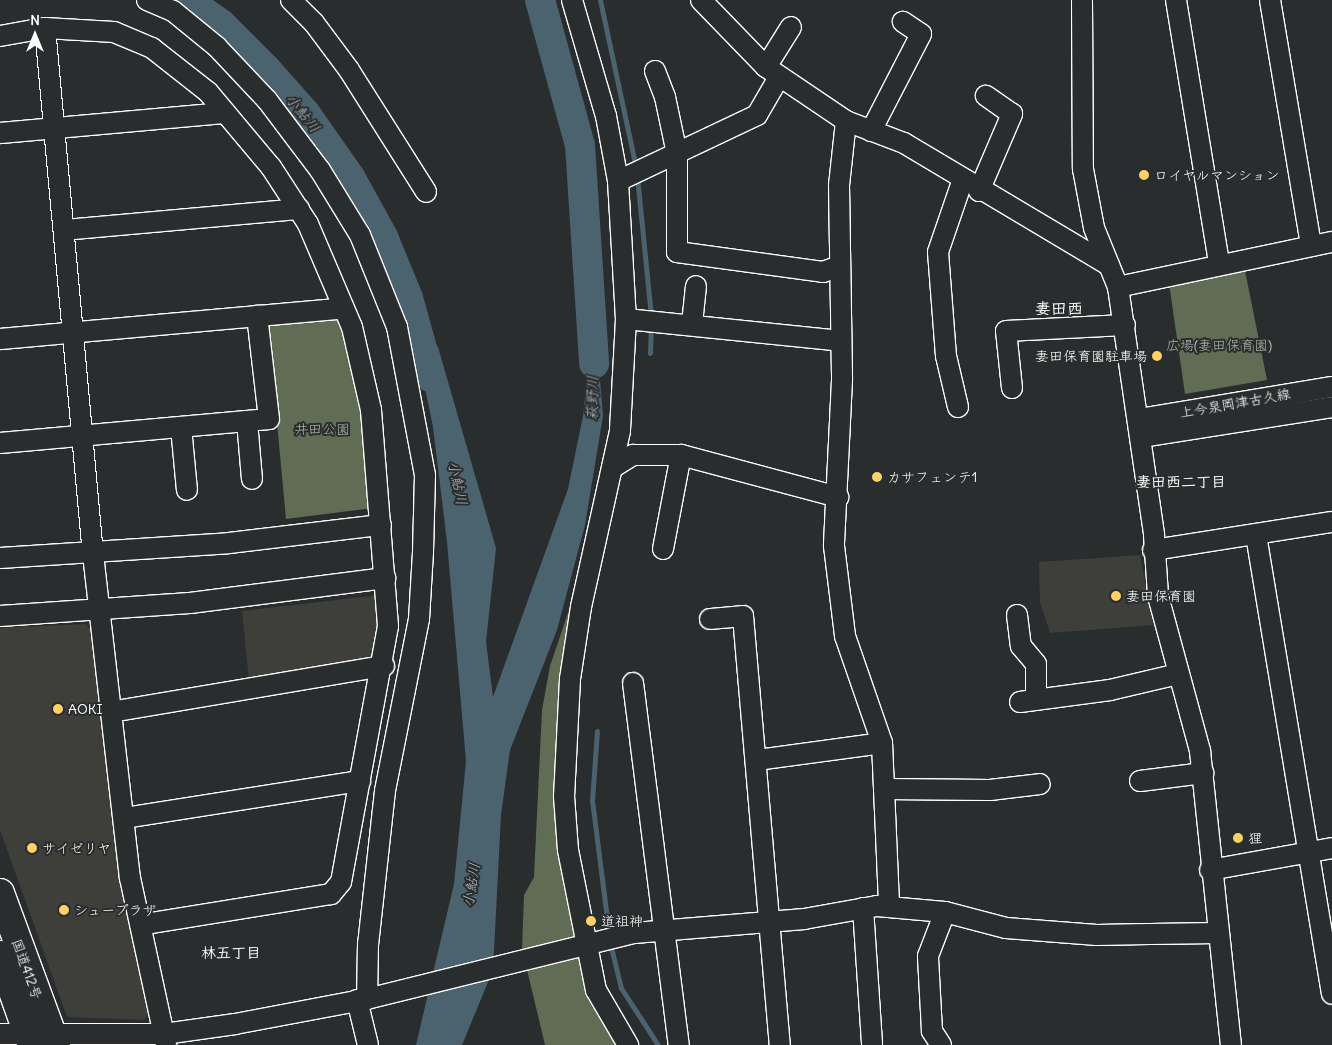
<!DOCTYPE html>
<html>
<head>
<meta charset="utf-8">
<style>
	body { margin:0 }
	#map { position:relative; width:1332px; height:1045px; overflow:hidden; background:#2a2d2e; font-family:Delius,"Klee One",sans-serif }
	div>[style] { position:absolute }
	.built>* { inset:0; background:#3e3e3a }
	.green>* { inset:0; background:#606c53 }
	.water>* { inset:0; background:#4b626f }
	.stream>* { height:5px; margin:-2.5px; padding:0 2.5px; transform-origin:2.5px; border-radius:2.5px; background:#4b626f }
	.river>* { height:30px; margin:-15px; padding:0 15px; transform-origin:15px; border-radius:15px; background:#4b626f }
	.roads { filter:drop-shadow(1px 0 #fff) drop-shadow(-1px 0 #fff) drop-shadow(0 1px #fff) drop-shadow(0 -1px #fff) }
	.minor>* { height:20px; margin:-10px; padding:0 10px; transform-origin:10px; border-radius:10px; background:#2a2d2e }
	.highway>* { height:28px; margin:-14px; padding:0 14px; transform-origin:14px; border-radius:14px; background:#2a2d2e }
	.dots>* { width:14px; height:14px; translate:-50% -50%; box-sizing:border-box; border:2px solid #2a2d2e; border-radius:50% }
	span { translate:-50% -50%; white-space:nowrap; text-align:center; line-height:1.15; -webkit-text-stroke:4px #2a2d2e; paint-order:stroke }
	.poi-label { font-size:14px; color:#fff }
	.left { translate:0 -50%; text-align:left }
	.right { translate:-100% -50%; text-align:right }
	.park-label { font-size:14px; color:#b0b6a9 }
	.street-label { font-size:14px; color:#fff }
	.water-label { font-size:15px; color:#aeb8be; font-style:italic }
	.neighbourhood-label { font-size:15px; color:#fff; font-weight:700 }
	.quarter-label { font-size:16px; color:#fff; font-weight:700 }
	.north { position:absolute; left:10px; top:10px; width:50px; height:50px; -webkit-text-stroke:4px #2a2d2e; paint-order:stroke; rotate:0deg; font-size:14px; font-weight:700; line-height:20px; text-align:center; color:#fff }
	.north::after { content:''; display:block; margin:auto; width:18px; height:22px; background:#fff; clip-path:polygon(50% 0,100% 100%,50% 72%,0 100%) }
</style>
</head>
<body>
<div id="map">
	<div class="built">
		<i style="clip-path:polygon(1140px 555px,1153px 625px,1050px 633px,1040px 602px,1039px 562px)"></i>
		<i style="clip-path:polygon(380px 595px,382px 622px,375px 660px,249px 681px,242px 611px)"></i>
		<i style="clip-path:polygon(86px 624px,92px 630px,150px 1012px,144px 1020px,67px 1017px,0 830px,0 628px)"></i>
	</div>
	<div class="green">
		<i style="clip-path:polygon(1244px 266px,1267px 380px,1185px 394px,1169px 283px)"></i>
		<i style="clip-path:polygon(336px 317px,342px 321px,366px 423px,373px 508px,286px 519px,268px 327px,273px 322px)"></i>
		<i style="clip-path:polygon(574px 595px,563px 857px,623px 1045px,545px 1045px,522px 949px,524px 895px,534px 877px,542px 710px,550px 666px)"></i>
	</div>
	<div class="water">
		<i style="clip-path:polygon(594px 307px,603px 416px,585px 525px,557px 630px,510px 750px,501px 815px,493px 970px,462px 1045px,416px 1045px,454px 884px,466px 761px,447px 542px,433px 427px,418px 353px,421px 337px,438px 347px,496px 548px,486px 642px,493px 697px,568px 489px,583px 416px)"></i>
	</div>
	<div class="stream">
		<i style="left:600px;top:0;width:172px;rotate:77.9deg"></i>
		<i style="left:637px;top:176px;width:142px;rotate:84.3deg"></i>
		<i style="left:650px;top:353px;width:27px;rotate:-88deg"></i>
		<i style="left:597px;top:731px;width:69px;rotate:94.1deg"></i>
		<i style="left:592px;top:800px;width:135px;rotate:82.8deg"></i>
		<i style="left:610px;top:943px;width:46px;rotate:76.3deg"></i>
		<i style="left:621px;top:988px;width:68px;rotate:57deg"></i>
	</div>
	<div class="river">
		<i style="left:187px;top:0;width:42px;rotate:35.2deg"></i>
		<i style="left:221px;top:24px;width:64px;rotate:45deg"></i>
		<i style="left:266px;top:69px;width:59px;rotate:48.4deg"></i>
		<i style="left:305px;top:113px;width:78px;rotate:54.9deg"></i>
		<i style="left:350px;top:177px;width:68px;rotate:61.2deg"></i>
		<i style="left:383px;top:237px;width:66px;rotate:67.7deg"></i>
		<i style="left:408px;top:298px;width:82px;rotate:74.4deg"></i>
		<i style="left:540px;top:0;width:150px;rotate:74.6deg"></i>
		<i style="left:580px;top:145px;width:219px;rotate:86.3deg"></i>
	</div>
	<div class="roads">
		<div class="minor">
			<i style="left:147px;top:0;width:28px;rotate:23deg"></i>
			<i style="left:173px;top:11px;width:57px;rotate:39.3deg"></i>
			<i style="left:217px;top:47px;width:73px;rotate:46.7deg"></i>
			<i style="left:267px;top:100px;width:88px;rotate:52.9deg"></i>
			<i style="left:320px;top:170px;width:76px;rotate:58.4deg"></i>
			<i style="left:360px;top:235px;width:99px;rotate:68.1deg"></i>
			<i style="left:397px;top:327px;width:151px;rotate:79.3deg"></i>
			<i style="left:425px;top:475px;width:77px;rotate:91.5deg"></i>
			<i style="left:423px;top:552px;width:67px;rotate:93.4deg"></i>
			<i style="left:419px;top:619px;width:175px;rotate:101.2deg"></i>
			<i style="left:385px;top:791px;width:154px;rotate:96.3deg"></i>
			<i style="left:368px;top:944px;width:55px;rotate:91deg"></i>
			<i style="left:291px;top:0;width:33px;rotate:45deg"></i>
			<i style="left:314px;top:23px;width:59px;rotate:53.3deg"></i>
			<i style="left:349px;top:70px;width:144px;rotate:57.7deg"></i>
			<i style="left:572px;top:0;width:121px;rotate:73.7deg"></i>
			<i style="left:606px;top:116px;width:66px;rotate:79.5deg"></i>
			<i style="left:618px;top:181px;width:138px;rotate:86.7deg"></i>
			<i style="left:626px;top:319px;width:112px;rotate:93.1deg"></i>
			<i style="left:620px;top:431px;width:180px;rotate:102.5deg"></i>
			<i style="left:581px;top:607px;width:73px;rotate:98.7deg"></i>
			<i style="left:570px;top:679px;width:117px;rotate:92.9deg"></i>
			<i style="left:564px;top:796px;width:54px;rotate:85.8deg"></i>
			<i style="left:568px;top:850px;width:143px;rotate:78.7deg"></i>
			<i style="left:596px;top:990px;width:64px;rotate:59.8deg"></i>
			<i style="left:701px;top:0;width:93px;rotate:45.9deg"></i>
			<i style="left:766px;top:67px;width:97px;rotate:34deg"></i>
			<i style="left:846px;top:121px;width:62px;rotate:20.8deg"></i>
			<i style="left:904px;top:143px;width:239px;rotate:30.8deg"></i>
			<i style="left:1082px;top:0;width:169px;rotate:89.7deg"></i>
			<i style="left:1083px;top:169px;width:60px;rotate:79.4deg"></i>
			<i style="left:1094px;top:228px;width:64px;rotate:67.9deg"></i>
			<i style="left:1118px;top:287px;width:251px;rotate:81.7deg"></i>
			<i style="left:1154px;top:535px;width:61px;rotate:86.2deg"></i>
			<i style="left:1158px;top:596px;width:161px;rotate:74.8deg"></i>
			<i style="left:1200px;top:751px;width:296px;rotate:84deg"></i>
			<i style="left:1176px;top:0;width:266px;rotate:80.7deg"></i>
			<i style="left:1270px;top:0;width:247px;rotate:80.5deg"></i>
			<i style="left:45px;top:28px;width:528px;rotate:84.79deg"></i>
			<i style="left:93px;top:554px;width:326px;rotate:83.5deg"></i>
			<i style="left:130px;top:878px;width:171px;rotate:77.8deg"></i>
			<i style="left:0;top:36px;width:46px;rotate:-10.1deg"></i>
			<i style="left:45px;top:28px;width:69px;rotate:3.3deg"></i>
			<i style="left:114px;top:32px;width:41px;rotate:22.8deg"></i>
			<i style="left:152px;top:48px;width:71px;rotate:38.2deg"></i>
			<i style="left:208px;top:92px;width:98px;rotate:50deg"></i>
			<i style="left:271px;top:167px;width:68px;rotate:57deg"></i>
			<i style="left:308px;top:224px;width:112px;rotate:66.9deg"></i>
			<i style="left:352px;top:327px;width:85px;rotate:77.1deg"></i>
			<i style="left:371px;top:410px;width:217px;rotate:85.5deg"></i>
			<i style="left:388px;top:626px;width:260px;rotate:100.4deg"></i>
			<i style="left:341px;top:882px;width:16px;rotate:130deg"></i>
			<i style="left:331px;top:894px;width:193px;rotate:170.8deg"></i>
			<i style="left:766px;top:67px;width:47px;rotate:-58deg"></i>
			<i style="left:655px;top:71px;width:28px;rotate:69deg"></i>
			<i style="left:665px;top:97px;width:58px;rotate:78.1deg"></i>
			<i style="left:677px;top:154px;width:98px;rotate:90deg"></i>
			<i style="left:677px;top:252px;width:147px;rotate:7.8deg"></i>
			<i style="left:823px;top:272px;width:15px;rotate:-20deg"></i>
			<i style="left:846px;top:121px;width:64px;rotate:96.2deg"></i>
			<i style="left:839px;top:185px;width:195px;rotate:89.1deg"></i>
			<i style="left:842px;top:380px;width:166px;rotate:92.8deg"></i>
			<i style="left:834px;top:546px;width:91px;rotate:83deg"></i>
			<i style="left:845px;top:636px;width:113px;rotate:70.9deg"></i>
			<i style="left:882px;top:743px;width:163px;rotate:87.5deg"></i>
			<i style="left:871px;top:131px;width:109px;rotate:-62.7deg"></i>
			<i style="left:921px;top:34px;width:22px;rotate:-146deg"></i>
			<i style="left:0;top:133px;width:226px;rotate:-5.1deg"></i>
			<i style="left:618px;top:181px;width:154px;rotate:-25.4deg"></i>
			<i style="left:757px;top:115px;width:44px;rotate:-59.9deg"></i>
			<i style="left:979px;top:191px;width:84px;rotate:-66.8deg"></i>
			<i style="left:1012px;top:114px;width:32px;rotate:-145deg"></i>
			<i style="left:64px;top:230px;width:236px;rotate:-5.1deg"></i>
			<i style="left:1118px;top:287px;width:219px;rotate:-11.9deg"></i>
			<i style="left:626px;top:319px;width:216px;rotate:5.8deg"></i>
			<i style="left:692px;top:324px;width:38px;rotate:-84deg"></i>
			<i style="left:0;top:339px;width:345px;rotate:-5.1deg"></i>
			<i style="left:1012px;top:388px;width:57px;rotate:-96deg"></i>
			<i style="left:1006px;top:331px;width:119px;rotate:-2.9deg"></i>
			<i style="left:958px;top:407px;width:52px;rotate:-103.2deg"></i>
			<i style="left:946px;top:356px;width:104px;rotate:-94.4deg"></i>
			<i style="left:938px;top:252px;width:74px;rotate:-71.1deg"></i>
			<i style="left:1139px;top:419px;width:196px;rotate:-9.4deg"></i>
			<i style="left:247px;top:421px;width:58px;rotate:85.1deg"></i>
			<i style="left:181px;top:427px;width:63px;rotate:84.6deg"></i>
			<i style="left:1141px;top:437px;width:193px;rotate:-8.9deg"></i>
			<i style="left:0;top:443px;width:270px;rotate:-5.1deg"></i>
			<i style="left:269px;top:419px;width:104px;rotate:-96.6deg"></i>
			<i style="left:612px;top:468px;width:25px;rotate:-32deg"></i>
			<i style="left:633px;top:455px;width:48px"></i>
			<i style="left:681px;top:455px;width:163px;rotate:15deg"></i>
			<i style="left:1256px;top:535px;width:465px;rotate:80.6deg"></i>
			<i style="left:663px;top:549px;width:96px;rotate:-79.2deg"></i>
			<i style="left:1153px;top:550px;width:181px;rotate:-8.9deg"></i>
			<i style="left:0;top:558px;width:229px;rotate:-3.7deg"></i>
			<i style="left:229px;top:543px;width:153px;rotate:-6.8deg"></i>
			<i style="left:1017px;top:615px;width:31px;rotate:83deg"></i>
			<i style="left:1021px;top:646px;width:23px;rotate:50deg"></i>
			<i style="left:1036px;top:664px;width:36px;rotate:90deg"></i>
			<i style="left:0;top:616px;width:190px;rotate:-3.9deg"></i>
			<i style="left:190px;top:603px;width:197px;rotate:-7.3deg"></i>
			<i style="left:710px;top:619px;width:33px;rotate:-5deg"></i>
			<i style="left:743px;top:616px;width:431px;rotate:85.1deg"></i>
			<i style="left:633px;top:683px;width:365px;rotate:82.8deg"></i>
			<i style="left:1020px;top:702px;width:91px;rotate:-7.6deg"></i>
			<i style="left:1110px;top:690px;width:70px;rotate:-13.2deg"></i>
			<i style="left:111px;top:712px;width:277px;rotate:-9.6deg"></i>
			<i style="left:757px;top:760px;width:126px;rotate:-7.7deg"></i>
			<i style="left:1140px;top:781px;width:64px;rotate:-7.2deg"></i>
			<i style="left:884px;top:789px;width:106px;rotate:0.5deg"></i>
			<i style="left:990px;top:790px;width:50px;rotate:-6.8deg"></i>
			<i style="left:124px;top:818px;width:239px;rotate:-8.9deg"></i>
			<i style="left:1210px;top:870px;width:124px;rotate:-10.2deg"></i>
			<i style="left:863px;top:908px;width:137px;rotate:86.2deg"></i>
			<i style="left:357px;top:1000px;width:46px;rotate:76.3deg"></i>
			<i style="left:0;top:1034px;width:164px"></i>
			<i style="left:164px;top:1034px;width:72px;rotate:-8deg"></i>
			<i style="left:235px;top:1024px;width:134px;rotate:-10.7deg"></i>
			<i style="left:367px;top:999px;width:275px;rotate:-13.9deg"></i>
			<i style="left:634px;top:933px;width:171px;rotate:-4.7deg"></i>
			<i style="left:804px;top:919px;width:74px;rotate:-10.1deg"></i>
			<i style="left:877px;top:906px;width:68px;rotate:5deg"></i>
			<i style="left:945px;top:912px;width:63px;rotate:14.7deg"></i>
			<i style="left:1006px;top:928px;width:91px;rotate:4.4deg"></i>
			<i style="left:1097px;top:935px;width:120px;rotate:-1deg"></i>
			<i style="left:941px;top:1045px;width:17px;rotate:-123deg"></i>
			<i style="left:932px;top:1031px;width:75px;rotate:-93.1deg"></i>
			<i style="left:928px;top:956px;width:47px;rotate:-68.9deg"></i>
		</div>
		<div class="highway">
			<i style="left:0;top:893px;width:162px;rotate:69.8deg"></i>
			<i style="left:0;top:955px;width:96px;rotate:70.4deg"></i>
		</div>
	</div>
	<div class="dots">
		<i style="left:1144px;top:175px;background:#ffd166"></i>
		<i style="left:1157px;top:356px;background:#ffd166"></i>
		<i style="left:877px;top:477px;background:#ffd166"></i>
		<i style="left:1116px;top:596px;background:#ffd166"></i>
		<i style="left:58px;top:709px;background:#ffd166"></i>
		<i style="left:1238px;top:838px;background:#ffd166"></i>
		<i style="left:32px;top:848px;background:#ffd166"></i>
		<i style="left:64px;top:910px;background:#ffd166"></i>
		<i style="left:591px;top:921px;background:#ffd166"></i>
	</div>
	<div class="poi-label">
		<span class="left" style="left:1154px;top:175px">ロイヤルマンション</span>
		<span class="right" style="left:1147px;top:356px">妻田保育園駐車場</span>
		<span class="left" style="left:887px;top:477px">カサフェンテ1</span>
		<span class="left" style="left:1126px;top:596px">妻田保育園</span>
		<span class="left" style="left:68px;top:709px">AOKI</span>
		<span class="left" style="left:1248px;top:838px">狸</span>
		<span class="left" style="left:42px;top:848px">サイゼリヤ</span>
		<span class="left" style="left:74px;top:910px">シュープラザ</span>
		<span class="left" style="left:601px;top:921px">道祖神</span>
	</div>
	<div class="park-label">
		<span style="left:1219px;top:345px">広場(妻田保育園)</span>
		<span style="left:322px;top:429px">井田公園</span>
	</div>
	<div class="street-label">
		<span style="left:1235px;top:403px;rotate:-10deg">上今泉岡津古久線</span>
		<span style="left:27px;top:969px;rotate:70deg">国道412号</span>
	</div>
	<div class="water-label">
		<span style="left:303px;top:113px;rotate:51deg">小鮎川</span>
		<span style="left:592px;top:398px;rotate:-89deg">萩野川</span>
		<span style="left:458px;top:483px;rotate:78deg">小鮎川</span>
		<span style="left:471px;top:885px;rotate:-81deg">小鮎川</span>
	</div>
	<div class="neighbourhood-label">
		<span style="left:1181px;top:482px">妻田西二丁目</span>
		<span style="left:231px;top:953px">林五丁目</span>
	</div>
	<div class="quarter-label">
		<span style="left:1059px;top:308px">妻田西</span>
	</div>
	<div class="north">N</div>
</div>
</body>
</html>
